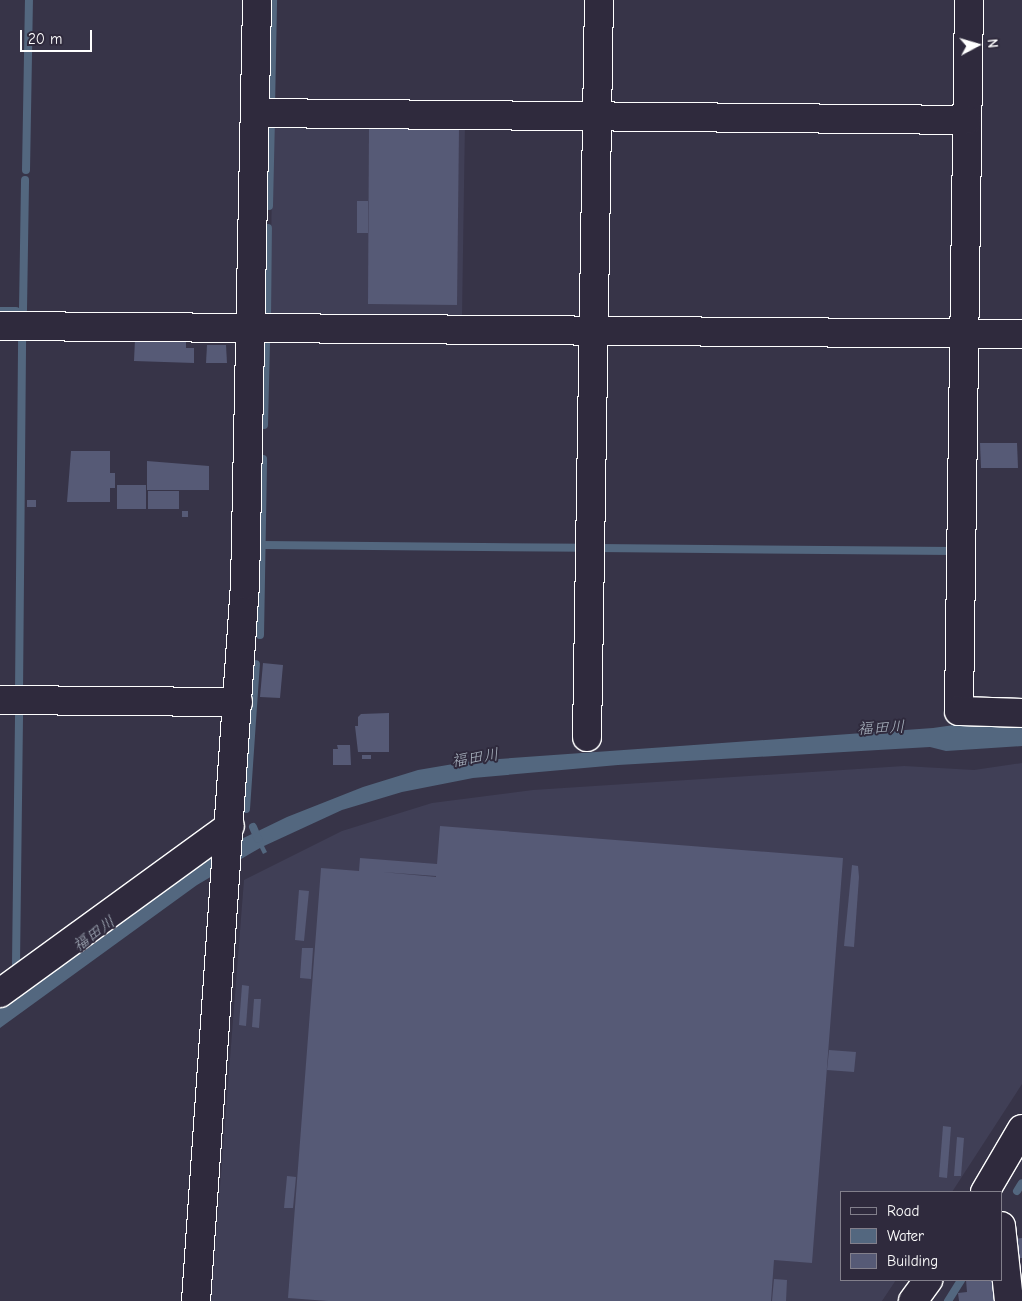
<!DOCTYPE html>
<html>
<head>
<meta charset="utf-8">
<style>
	body { margin:0 }
	#map { position:relative; width:1022px; height:1301px; overflow:hidden; background:#373448; font-family:"Comic Neue","Klee One",sans-serif }
	div>[style] { position:absolute }
	.built>* { inset:0; background:#403f56 }
	.water>* { inset:0; background:#53677f }
	.stream>* { height:8px; margin:-4px; padding:0 4px; transform-origin:4px; border-radius:4px; background:#53677f }
	.building>* { inset:0; background:#565a76 }
	.roads { filter:drop-shadow(1px 0 #fff) drop-shadow(-1px 0 #fff) drop-shadow(0 1px #fff) drop-shadow(0 -1px #fff) }
	.minor>* { height:28px; margin:-14px; padding:0 14px; transform-origin:14px; border-radius:14px; background:#2f2a3d }
	.major>* { height:28px; margin:-14px; padding:0 14px; transform-origin:14px; border-radius:14px; background:#2f2a3d }
	span { translate:-50% -50%; white-space:nowrap; text-align:center; line-height:1.15; -webkit-text-stroke:4px #2f2a3d; paint-order:stroke }
	.water-label { font-size:16px; color:#a9b3bf; font-style:italic }
	.legend { position:absolute; left:840px; top:1191px; width:162px; height:90px; box-sizing:border-box; background:#2f2a3d; border:1px solid #827f8b; margin:0; padding:6px 9px; list-style:none; font-size:15px; color:#fff }
	.legend li { display:flex; align-items:center; gap:10px; height:25px }
	.legend b { width:25px; border:1px solid #827f8b }
	.north { position:absolute; left:952px; top:20px; width:50px; height:50px; -webkit-text-stroke:4px #2f2a3d; paint-order:stroke; rotate:84deg; font-size:14px; font-weight:700; line-height:20px; text-align:center; color:#fff }
	.north::after { content:''; display:block; margin:auto; width:18px; height:22px; background:#fff; clip-path:polygon(50% 0,100% 100%,50% 72%,0 100%) }
	.scale { position:absolute; left:20px; top:30px; width:72px; height:22px; box-sizing:border-box; border:2px solid #fff; border-top:0; padding-left:6px; font-size:15px; line-height:18px; white-space:nowrap; color:#fff; -webkit-text-stroke:4px #2f2a3d; paint-order:stroke }
</style>
</head>
<body>
<div id="map">
	<div class="built">
		<i style="clip-path:polygon(273px 118px,465px 121px,462px 317px,270px 316px)"></i>
		<i style="clip-path:polygon(1022px 763px,1022px 1084px,952px 1192px,841px 1192px,841px 1280px,896px 1280px,882px 1301px,211px 1301px,244px 880px,342px 831px,432px 803px,533px 790px,904px 766px,974px 770px)"></i>
	</div>
	<div class="water">
		<i style="clip-path:polygon(954px 718px,1022px 720px,1022px 746px,946px 751px,930px 747px,618px 765px,473px 778px,402px 792px,342px 810px,264px 846px,267px 852px,263px 854px,260px 848px,197px 885px,0 1028px,0 1007px,190px 869px,233px 843px,287px 817px,363px 787px,418px 770px,471px 761px,933px 728px,954px 725px)"></i>
	</div>
	<div class="stream">
		<i style="left:271px;top:108px;width:108px;rotate:-88.9deg"></i>
		<i style="left:26px;top:170px;width:170px;rotate:-89deg"></i>
		<i style="left:269px;top:206px;width:85px;rotate:-88.7deg"></i>
		<i style="left:23px;top:310px;width:130px;rotate:-89.1deg"></i>
		<i style="left:0;top:311px;width:16px"></i>
		<i style="left:267px;top:318px;width:90px;rotate:-89.4deg"></i>
		<i style="left:264px;top:425px;width:82px;rotate:-88.6deg"></i>
		<i style="left:262px;top:545px;width:322px;rotate:0.5deg"></i>
		<i style="left:598px;top:548px;width:356px;rotate:0.5deg"></i>
		<i style="left:260px;top:635px;width:176px;rotate:-89deg"></i>
		<i style="left:19px;top:693px;width:352px;rotate:-89.5deg"></i>
		<i style="left:246px;top:809px;width:145px;rotate:-86.1deg"></i>
		<i style="left:253px;top:827px;width:13px;rotate:67deg"></i>
		<i style="left:16px;top:964px;width:254px;rotate:-89.3deg"></i>
		<i style="left:1017px;top:1191px;width:9px;rotate:-58deg"></i>
		<i style="left:948px;top:1301px;width:25px;rotate:-58deg"></i>
	</div>
	<div class="building">
		<i style="clip-path:polygon(369px 127px,459px 128px,457px 305px,368px 304px)"></i>
		<i style="clip-path:polygon(357px 201px,368px 201px,368px 233px,357px 233px)"></i>
		<i style="clip-path:polygon(186px 337px,186px 348px,194px 348px,194px 363px,134px 361px,135px 339px)"></i>
		<i style="clip-path:polygon(207px 345px,226px 345px,227px 363px,206px 363px)"></i>
		<i style="clip-path:polygon(980px 443px,1017px 443px,1018px 468px,981px 468px)"></i>
		<i style="clip-path:polygon(71px 451px,110px 451px,110px 473px,115px 473px,115px 488px,110px 488px,110px 502px,67px 502px)"></i>
		<i style="clip-path:polygon(147px 461px,209px 466px,209px 490px,147px 490px)"></i>
		<i style="clip-path:polygon(117px 485px,146px 485px,146px 509px,117px 509px)"></i>
		<i style="clip-path:polygon(148px 491px,179px 491px,179px 509px,148px 509px)"></i>
		<i style="clip-path:polygon(27px 500px,36px 500px,36px 507px,27px 507px)"></i>
		<i style="clip-path:polygon(182px 511px,188px 511px,188px 517px,182px 517px)"></i>
		<i style="clip-path:polygon(263px 663px,283px 665px,280px 698px,260px 697px)"></i>
		<i style="clip-path:polygon(389px 713px,389px 752px,358px 752px,355px 726px,358px 726px,358px 717px,361px 714px)"></i>
		<i style="clip-path:polygon(337px 745px,350px 745px,351px 765px,333px 765px,333px 749px,338px 749px)"></i>
		<i style="clip-path:polygon(362px 755px,371px 755px,371px 759px,362px 759px)"></i>
		<i style="clip-path:polygon(evenodd,440px 826px,843px 858px,812px 1263px,774px 1260px,771px 1301px,328px 1301px,288px 1298px,321px 868px,359px 871px,360px 858px,437px 864px,440px 826px,382px 872px,436px 876px,436px 877px,382px 872px)"></i>
		<i style="clip-path:polygon(852px 865px,858px 866px,859px 877px,854px 947px,844px 946px)"></i>
		<i style="clip-path:polygon(299px 890px,309px 891px,304px 941px,295px 940px)"></i>
		<i style="clip-path:polygon(302px 948px,313px 948px,311px 979px,300px 978px)"></i>
		<i style="clip-path:polygon(242px 985px,249px 986px,246px 1026px,239px 1025px)"></i>
		<i style="clip-path:polygon(254px 999px,261px 999px,259px 1028px,252px 1027px)"></i>
		<i style="clip-path:polygon(829px 1050px,856px 1052px,854px 1072px,827px 1070px)"></i>
		<i style="clip-path:polygon(943px 1126px,951px 1127px,947px 1178px,939px 1177px)"></i>
		<i style="clip-path:polygon(957px 1137px,964px 1138px,961px 1176px,954px 1176px)"></i>
		<i style="clip-path:polygon(287px 1176px,296px 1177px,293px 1208px,284px 1208px)"></i>
		<i style="clip-path:polygon(1022px 1238px,1022px 1258px,1018px 1258px,1015px 1239px)"></i>
		<i style="clip-path:polygon(774px 1279px,787px 1280px,786px 1301px,772px 1301px)"></i>
		<i style="clip-path:polygon(966px 1280px,996px 1280px,996px 1301px,959px 1301px,958px 1293px,967px 1292px)"></i>
	</div>
	<div class="roads">
		<div class="minor">
			<i style="left:969px;top:0;width:711px;rotate:90.81deg"></i>
			<i style="left:959px;top:711px;width:63px;rotate:1.8deg"></i>
			<i style="left:255px;top:113px;width:712px;rotate:0.56deg"></i>
			<i style="left:0;top:326px;width:1022px;rotate:0.45deg"></i>
			<i style="left:0;top:700px;width:238px;rotate:0.5deg"></i>
			<i style="left:587px;top:737px;width:737px;rotate:-89.07deg"></i>
			<i style="left:0;top:993px;width:284px;rotate:-36deg"></i>
			<i style="left:1001px;top:1226px;width:75px;rotate:83.9deg"></i>
			<i style="left:196px;top:1301px;width:718px;rotate:-86.09deg"></i>
			<i style="left:245px;top:585px;width:585px;rotate:-88.82deg"></i>
		</div>
		<div class="major">
			<i style="left:985px;top:1192px;width:73px;rotate:-59.6deg"></i>
			<i style="left:913px;top:1301px;width:26px;rotate:-54deg"></i>
		</div>
	</div>
	<div class="water-label">
		<span style="left:881px;top:728px;rotate:-3deg">福田川</span>
		<span style="left:475px;top:758px;rotate:-9deg">福田川</span>
		<span style="left:94px;top:934px;rotate:-36deg">福田川</span>
	</div>
	<ul class="legend">
	<li><b style="height:6px;background:#2f2a3d"></b>Road</li>
	<li><b style="height:14px;background:#53677f"></b>Water</li>
	<li><b style="height:14px;background:#565a76"></b>Building</li>
	</ul>
	<div class="north">N</div>
	<div class="scale">20 m</div>
</div>
</body>
</html>
